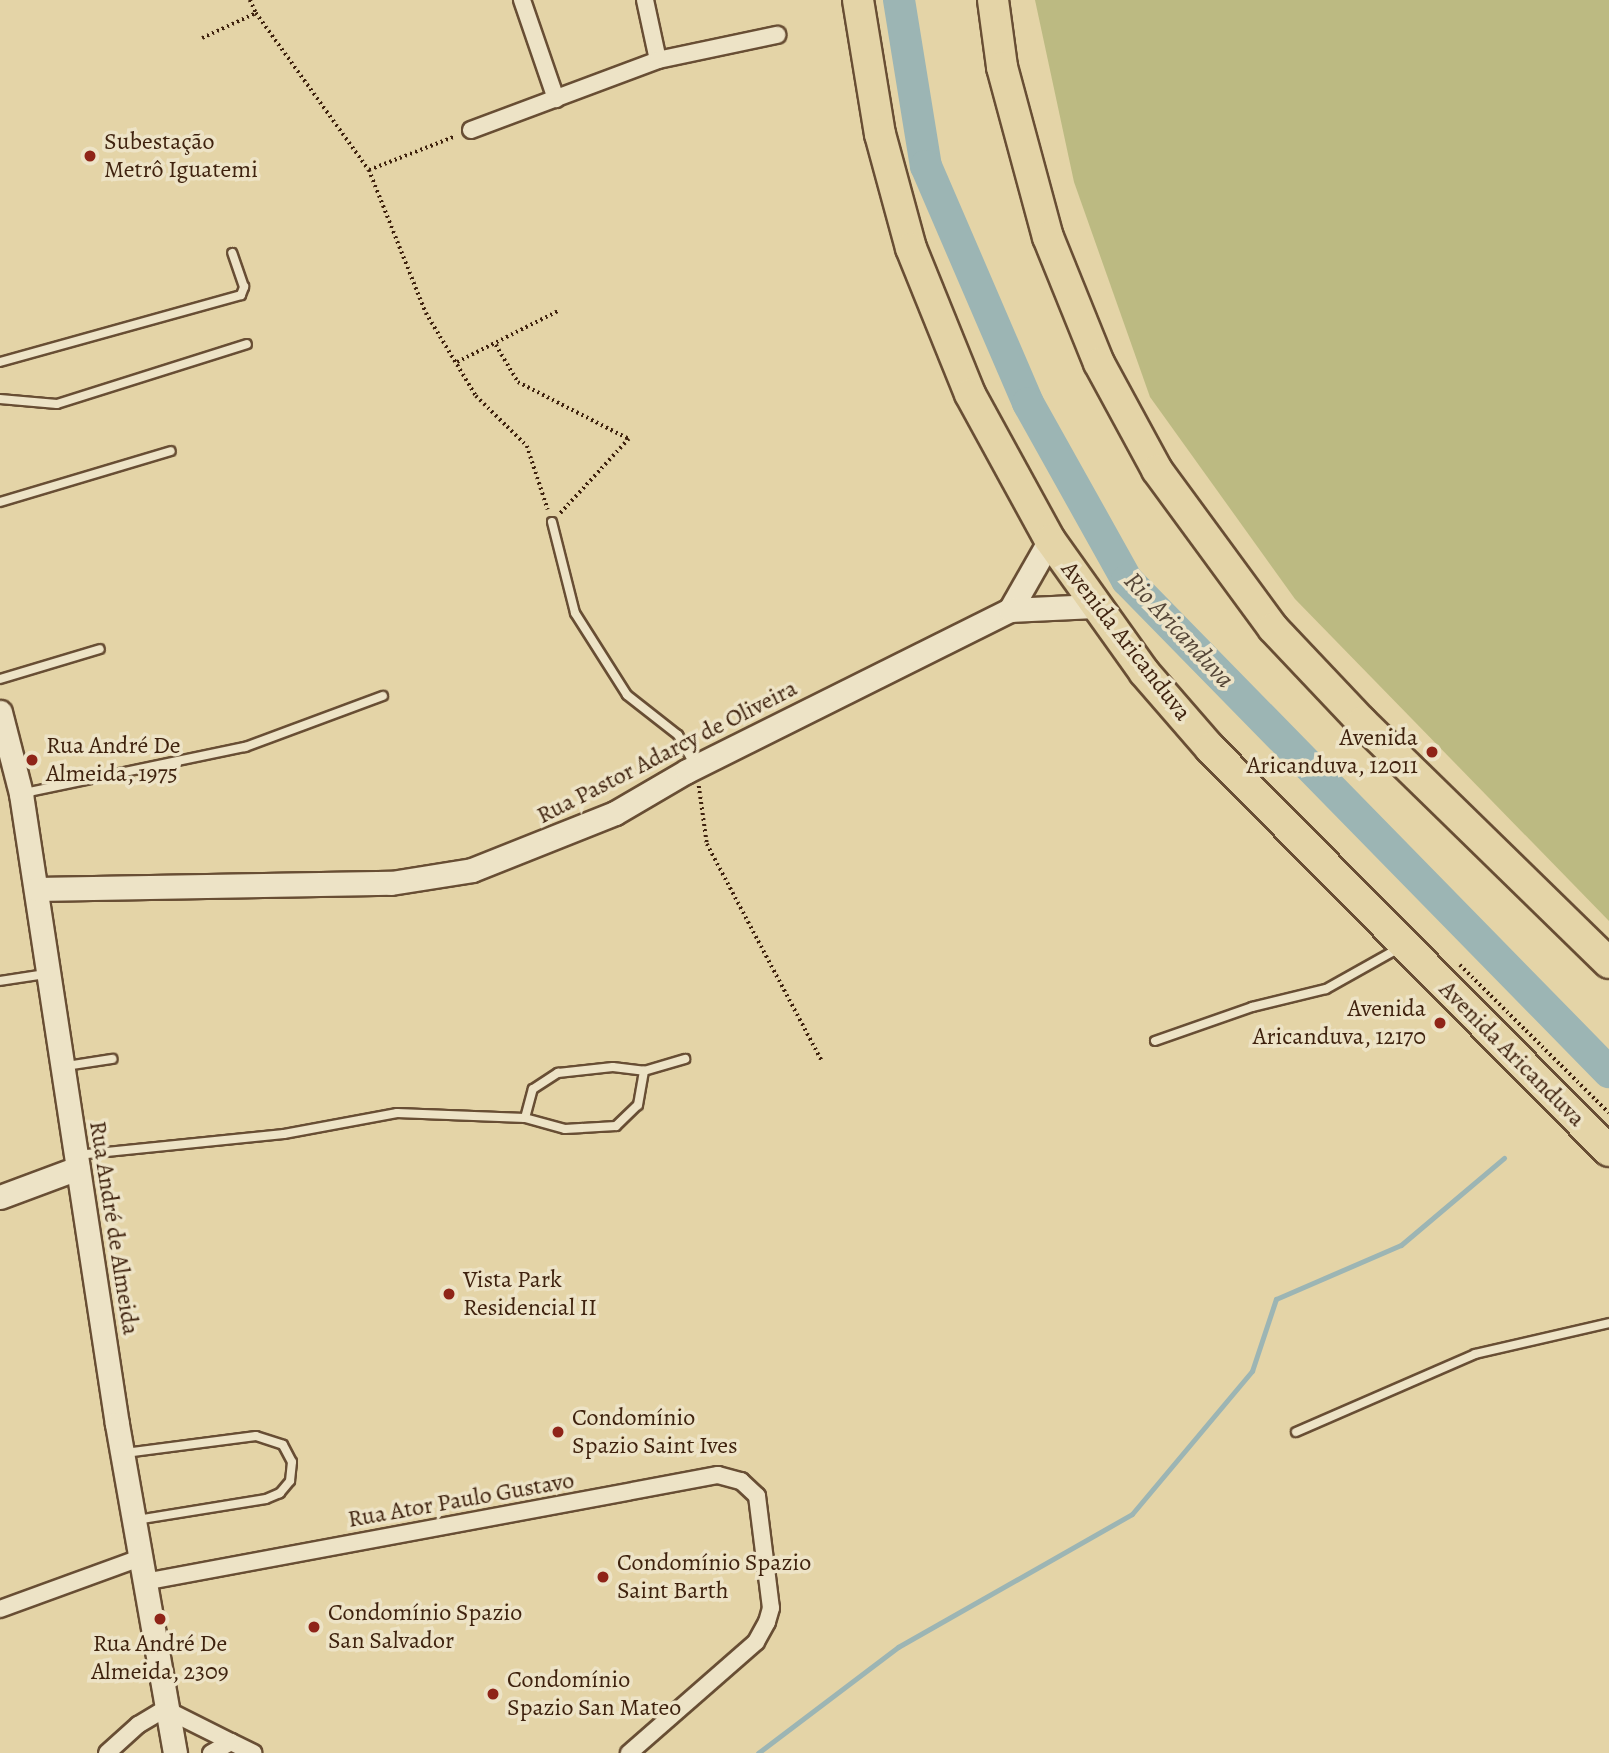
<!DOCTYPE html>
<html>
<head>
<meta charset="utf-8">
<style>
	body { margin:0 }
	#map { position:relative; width:1609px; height:1753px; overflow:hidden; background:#e4d4a7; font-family:Alegreya,serif }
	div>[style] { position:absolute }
	.green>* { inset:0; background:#bcba82 }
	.stream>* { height:5px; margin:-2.5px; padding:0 2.5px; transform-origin:2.5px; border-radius:2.5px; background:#9cb5b4 }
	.river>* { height:32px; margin:-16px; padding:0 16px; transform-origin:16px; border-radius:16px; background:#9cb5b4 }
	.path>* { height:3.5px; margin-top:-1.75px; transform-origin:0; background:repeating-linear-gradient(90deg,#3f220e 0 2px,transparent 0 5.5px) }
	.roads { filter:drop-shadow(2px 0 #684e34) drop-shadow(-2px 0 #684e34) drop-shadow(0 2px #684e34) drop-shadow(0 -2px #684e34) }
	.lane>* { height:8px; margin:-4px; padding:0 4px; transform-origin:4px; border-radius:4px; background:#ede3c6 }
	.street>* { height:16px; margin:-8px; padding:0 8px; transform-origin:8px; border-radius:8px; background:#ede3c6 }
	.secondary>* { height:23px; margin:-11.5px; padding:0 11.5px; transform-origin:11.5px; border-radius:11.5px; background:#ede3c6 }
	.highway>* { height:30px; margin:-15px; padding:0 15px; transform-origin:15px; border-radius:15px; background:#e4d4a7 }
	.dots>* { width:19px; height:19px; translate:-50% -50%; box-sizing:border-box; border:4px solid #ede3c6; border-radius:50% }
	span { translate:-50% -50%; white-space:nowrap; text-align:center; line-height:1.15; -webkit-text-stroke:7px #ede3c6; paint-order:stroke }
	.poi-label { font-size:24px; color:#3f220e }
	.left { translate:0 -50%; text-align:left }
	.right { translate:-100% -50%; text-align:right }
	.street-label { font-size:24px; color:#3f220e }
	.water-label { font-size:26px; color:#564738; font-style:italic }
</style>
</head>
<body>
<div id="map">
	<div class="green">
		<i style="clip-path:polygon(1035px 0,1609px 0,1609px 921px,1295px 599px,1150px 397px,1074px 182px)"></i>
	</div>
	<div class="stream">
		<i style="left:758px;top:1753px;width:176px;rotate:-37.1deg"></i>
		<i style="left:898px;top:1647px;width:269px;rotate:-29.6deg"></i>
		<i style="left:1132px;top:1514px;width:187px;rotate:-50deg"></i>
		<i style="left:1252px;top:1371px;width:76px;rotate:-71.6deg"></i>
		<i style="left:1276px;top:1299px;width:136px;rotate:-23.4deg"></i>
		<i style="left:1401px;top:1245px;width:135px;rotate:-40.2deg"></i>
	</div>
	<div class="river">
		<i style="left:899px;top:0;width:168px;rotate:80.8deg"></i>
		<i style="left:926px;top:166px;width:258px;rotate:66.7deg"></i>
		<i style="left:1028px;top:403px;width:203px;rotate:60.8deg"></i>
		<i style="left:1127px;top:580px;width:689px;rotate:45.59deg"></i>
	</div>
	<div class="path">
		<i style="left:250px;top:0;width:14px;rotate:65deg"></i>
		<i style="left:202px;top:38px;width:60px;rotate:-24.8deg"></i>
		<i style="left:256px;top:13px;width:193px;rotate:54.3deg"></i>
		<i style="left:369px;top:170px;width:93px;rotate:-21.3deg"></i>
		<i style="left:369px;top:170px;width:154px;rotate:68.3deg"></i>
		<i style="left:426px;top:313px;width:97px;rotate:58.9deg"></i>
		<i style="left:476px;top:396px;width:71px;rotate:44.4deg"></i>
		<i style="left:527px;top:446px;width:67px;rotate:71.8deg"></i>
		<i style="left:496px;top:345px;width:43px;rotate:59.3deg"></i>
		<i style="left:518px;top:382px;width:125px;rotate:27.2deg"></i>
		<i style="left:629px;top:439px;width:103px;rotate:132.6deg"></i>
		<i style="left:457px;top:362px;width:113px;rotate:-26.8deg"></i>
		<i style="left:699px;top:786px;width:59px;rotate:82.1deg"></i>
		<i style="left:707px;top:844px;width:246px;rotate:62.1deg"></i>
		<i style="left:1460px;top:965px;width:210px;rotate:44.8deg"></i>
	</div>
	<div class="roads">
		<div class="lane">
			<i style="left:0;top:362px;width:250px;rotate:-15.5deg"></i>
			<i style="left:241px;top:295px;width:9px;rotate:-69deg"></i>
			<i style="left:244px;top:287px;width:36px;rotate:-109deg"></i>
			<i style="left:0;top:399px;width:57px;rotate:5deg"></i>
			<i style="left:57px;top:404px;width:199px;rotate:-17.5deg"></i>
			<i style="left:0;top:502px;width:178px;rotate:-16.6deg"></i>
			<i style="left:552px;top:522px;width:94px;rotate:75.8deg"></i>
			<i style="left:575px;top:613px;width:97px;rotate:57.6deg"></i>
			<i style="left:627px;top:695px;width:65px;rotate:38.1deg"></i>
			<i style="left:678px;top:735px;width:35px;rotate:61deg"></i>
			<i style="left:0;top:679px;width:104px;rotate:-16.7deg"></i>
			<i style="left:24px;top:793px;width:226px;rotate:-11.8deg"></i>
			<i style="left:245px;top:747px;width:147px;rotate:-20.3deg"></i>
			<i style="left:0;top:981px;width:47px;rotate:-8.7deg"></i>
			<i style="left:1155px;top:1041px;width:103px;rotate:-19.3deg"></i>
			<i style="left:1252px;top:1007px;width:76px;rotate:-13.7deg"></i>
			<i style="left:1326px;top:989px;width:86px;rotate:-29.2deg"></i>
			<i style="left:66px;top:1066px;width:47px;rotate:-8.7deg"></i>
			<i style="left:525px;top:1118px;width:30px;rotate:-75deg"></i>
			<i style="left:533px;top:1089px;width:30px;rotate:-33deg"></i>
			<i style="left:558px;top:1073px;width:55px;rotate:-6.2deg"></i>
			<i style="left:613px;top:1067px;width:31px;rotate:7deg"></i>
			<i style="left:644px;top:1071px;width:43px;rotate:-16.3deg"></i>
			<i style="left:77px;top:1155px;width:208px;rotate:-5.8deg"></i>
			<i style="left:284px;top:1134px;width:115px;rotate:-10.5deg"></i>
			<i style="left:397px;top:1113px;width:128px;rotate:2.2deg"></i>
			<i style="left:525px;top:1118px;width:41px;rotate:15.4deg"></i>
			<i style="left:565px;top:1129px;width:51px;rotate:-3.4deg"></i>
			<i style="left:616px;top:1126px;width:30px;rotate:-44deg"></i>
			<i style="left:638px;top:1105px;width:35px;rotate:-80deg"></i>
			<i style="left:1296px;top:1432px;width:195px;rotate:-23.5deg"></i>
			<i style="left:1475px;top:1354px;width:138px;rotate:-13deg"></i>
			<i style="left:125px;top:1453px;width:132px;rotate:-7.4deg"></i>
			<i style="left:256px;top:1436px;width:28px;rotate:18deg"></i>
			<i style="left:283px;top:1445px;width:19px;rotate:62deg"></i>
			<i style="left:292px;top:1462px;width:19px;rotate:96deg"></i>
			<i style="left:290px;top:1481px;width:16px;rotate:130deg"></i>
			<i style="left:280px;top:1493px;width:15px;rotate:157deg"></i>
			<i style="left:266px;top:1499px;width:132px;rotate:170.8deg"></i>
		</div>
		<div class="street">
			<i style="left:522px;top:0;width:105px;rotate:71deg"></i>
			<i style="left:645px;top:0;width:61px;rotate:77.8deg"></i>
			<i style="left:471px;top:130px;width:200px;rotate:-20.5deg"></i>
			<i style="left:658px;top:60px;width:122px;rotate:-11.9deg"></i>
			<i style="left:144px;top:1582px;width:584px;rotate:-10.56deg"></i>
			<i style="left:718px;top:1475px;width:24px;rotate:15deg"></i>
			<i style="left:741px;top:1481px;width:22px;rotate:43deg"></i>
			<i style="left:757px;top:1496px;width:113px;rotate:82.9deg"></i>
			<i style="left:771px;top:1608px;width:15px;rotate:106deg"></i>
			<i style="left:767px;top:1622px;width:23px;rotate:119deg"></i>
			<i style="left:756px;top:1642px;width:169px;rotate:138.8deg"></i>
			<i style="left:0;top:1609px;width:149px;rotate:-20deg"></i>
			<i style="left:231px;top:1742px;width:25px;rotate:26deg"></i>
			<i style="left:107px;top:1753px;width:42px;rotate:-42.1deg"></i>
			<i style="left:138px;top:1725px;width:31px;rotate:-31deg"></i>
			<i style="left:165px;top:1709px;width:74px;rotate:26.6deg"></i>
			<i style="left:231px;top:1742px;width:23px;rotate:151deg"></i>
		</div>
		<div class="secondary">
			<i style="left:1010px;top:610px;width:81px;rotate:-60.3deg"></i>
			<i style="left:0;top:712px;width:85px;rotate:75.6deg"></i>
			<i style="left:21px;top:794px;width:637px;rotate:81.34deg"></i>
			<i style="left:117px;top:1424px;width:334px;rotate:80deg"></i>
			<i style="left:36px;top:889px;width:355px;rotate:-1deg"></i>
			<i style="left:391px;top:883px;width:82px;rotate:-9.1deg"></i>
			<i style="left:472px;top:870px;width:154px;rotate:-21.7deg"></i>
			<i style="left:615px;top:813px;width:83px;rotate:-30.3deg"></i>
			<i style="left:687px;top:771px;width:361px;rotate:-26.5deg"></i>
			<i style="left:1010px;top:610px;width:84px;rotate:-2.7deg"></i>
			<i style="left:0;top:1197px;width:83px;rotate:-20.4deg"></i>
		</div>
		<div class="highway">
			<i style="left:858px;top:0;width:136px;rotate:80.7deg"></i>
			<i style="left:880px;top:134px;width:118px;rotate:74.8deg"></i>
			<i style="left:911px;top:248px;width:157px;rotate:68deg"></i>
			<i style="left:970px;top:394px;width:166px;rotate:61.3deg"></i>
			<i style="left:1050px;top:540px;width:162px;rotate:54.5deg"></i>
			<i style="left:1144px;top:672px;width:101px;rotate:49deg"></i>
			<i style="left:1210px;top:748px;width:567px;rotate:45.29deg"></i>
			<i style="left:993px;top:0;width:68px;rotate:82.3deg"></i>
			<i style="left:1002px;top:67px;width:176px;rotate:74.9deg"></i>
			<i style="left:1048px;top:237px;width:136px;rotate:68deg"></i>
			<i style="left:1099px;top:363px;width:122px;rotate:61.5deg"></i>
			<i style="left:1157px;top:470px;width:196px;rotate:53.7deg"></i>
			<i style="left:1273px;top:628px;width:129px;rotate:46.6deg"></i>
			<i style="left:1362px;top:722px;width:345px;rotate:44.3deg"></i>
		</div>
	</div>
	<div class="dots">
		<i style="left:90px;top:156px;background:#8f2418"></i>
		<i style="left:1432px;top:752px;background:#8f2418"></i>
		<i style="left:32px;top:760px;background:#8f2418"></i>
		<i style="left:1440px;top:1023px;background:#8f2418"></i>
		<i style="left:449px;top:1294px;background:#8f2418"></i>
		<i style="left:558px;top:1432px;background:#8f2418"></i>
		<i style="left:603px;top:1577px;background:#8f2418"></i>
		<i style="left:160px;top:1619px;background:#8f2418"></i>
		<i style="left:314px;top:1627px;background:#8f2418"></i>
		<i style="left:493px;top:1694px;background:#8f2418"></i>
	</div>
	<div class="poi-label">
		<span class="left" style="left:104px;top:156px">Subestação<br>Metrô Iguatemi</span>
		<span class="right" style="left:1418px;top:752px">Avenida<br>Aricanduva, 12011</span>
		<span class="left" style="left:46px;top:760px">Rua André De<br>Almeida, 1975</span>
		<span class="right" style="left:1426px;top:1023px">Avenida<br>Aricanduva, 12170</span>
		<span class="left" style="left:463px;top:1294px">Vista Park<br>Residencial II</span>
		<span class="left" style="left:572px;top:1432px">Condomínio<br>Spazio Saint Ives</span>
		<span class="left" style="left:617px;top:1577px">Condomínio Spazio<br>Saint Barth</span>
		<span class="left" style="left:328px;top:1627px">Condomínio Spazio<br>San Salvador</span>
		<span style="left:160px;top:1658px">Rua André De<br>Almeida, 2309</span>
		<span class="left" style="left:507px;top:1694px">Condomínio<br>Spazio San Mateo</span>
	</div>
	<div class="street-label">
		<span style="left:1126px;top:641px;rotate:52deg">Avenida Aricanduva</span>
		<span style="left:667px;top:752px;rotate:-27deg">Rua Pastor Adarcy de Oliveira</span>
		<span style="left:1512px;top:1054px;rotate:45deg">Avenida Aricanduva</span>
		<span style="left:114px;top:1228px;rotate:81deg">Rua André de Almeida</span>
		<span style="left:461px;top:1500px;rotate:-10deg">Rua Ator Paulo Gustavo</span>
	</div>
	<div class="water-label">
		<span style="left:1179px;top:630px;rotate:47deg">Rio Aricanduva</span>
	</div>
</div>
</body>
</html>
